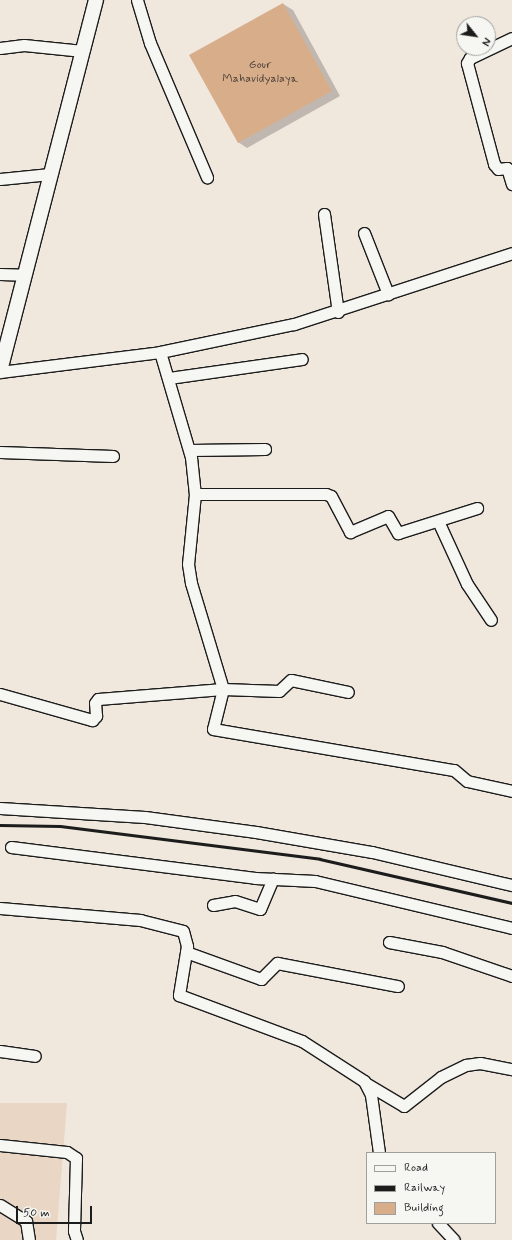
<!DOCTYPE html>
<html>
<head>
<meta charset="utf-8">
<style>
	body { margin:0 }
	#map { position:relative; width:512px; height:1240px; overflow:hidden; background:#f0e7dd; font-family:Mynerve,sans-serif }
	div>[style] { position:absolute }
	.built>* { inset:0; background:#e9d6c4 }
	.shadow>* { inset:0; background:#0003 }
	.building>* { inset:0; background:#d8ad8a }
	.roads { filter:drop-shadow(1px 0 #1c1c1c) drop-shadow(-1px 0 #1c1c1c) drop-shadow(0 1px #1c1c1c) drop-shadow(0 -1px #1c1c1c) }
	.minor>* { height:11px; margin:-5.5px; padding:0 5.5px; transform-origin:5.5px; border-radius:5.5px; background:#f6f6f2 }
	.major>* { height:14px; margin:-7px; padding:0 7px; transform-origin:7px; border-radius:7px; background:#f6f6f2 }
	.rail>* { height:3px; margin:-1.5px; padding:0 1.5px; transform-origin:1.5px; border-radius:1.5px; background:#1c1c1c }
	span { translate:-50% -50%; white-space:nowrap; text-align:center; line-height:1.15; -webkit-text-stroke:3.5px #f6f6f2; paint-order:stroke }
	.number-label { font-size:12px; color:#4b4038 }
	.number-label span { -webkit-text-stroke-width:0 }
	.legend { position:absolute; left:366px; top:1152px; width:130px; height:72px; box-sizing:border-box; background:#f6f6f2; border:1px solid #9f9f9c; margin:0; padding:5px 7px; list-style:none; font-size:12px; color:#1c1c1c }
	.legend li { display:flex; align-items:center; gap:8px; height:20px }
	.legend b { width:20px; border:1px solid #9f9f9c }
	.north { position:absolute; left:456px; top:16px; width:40px; height:40px; box-sizing:border-box; background:#f6f6f2; border:1px solid #9f9f9c; border-radius:50%; rotate:120deg; font-size:11px; font-weight:700; line-height:16px; text-align:center; color:#1c1c1c }
	.north::after { content:''; display:block; margin:auto; width:14px; height:18px; background:#1c1c1c; clip-path:polygon(50% 0,100% 100%,50% 72%,0 100%) }
	.scale { position:absolute; left:16px; top:1206px; width:76px; height:18px; box-sizing:border-box; border:2px solid #1c1c1c; border-top:0; padding-left:5px; font-size:12px; line-height:14px; white-space:nowrap; color:#1c1c1c; -webkit-text-stroke:3px #f6f6f2; paint-order:stroke }
</style>
</head>
<body>
<div id="map">
	<div class="built">
		<i style="clip-path:polygon(0 1103px,67px 1103px,56px 1240px,0 1240px)"></i>
	</div>
	<div class="shadow">
		<i style="clip-path:polygon(283px 4px,293px 10px,340px 96px,247px 148px,238px 142px)"></i>
	</div>
	<div class="building">
		<i style="clip-path:polygon(283px 3px,332px 91px,238px 143px,189px 55px)"></i>
	</div>
	<div class="roads">
		<div class="minor">
			<i style="left:137px;top:0;width:45px;rotate:73.2deg"></i>
			<i style="left:150px;top:43px;width:146px;rotate:67deg"></i>
			<i style="left:512px;top:38px;width:47px;rotate:154.5deg"></i>
			<i style="left:470px;top:58px;width:6px;rotate:121deg"></i>
			<i style="left:467px;top:63px;width:105px;rotate:75deg"></i>
			<i style="left:494px;top:164px;width:6px;rotate:51deg"></i>
			<i style="left:498px;top:169px;width:9px;rotate:-6deg"></i>
			<i style="left:507px;top:168px;width:17px;rotate:73deg"></i>
			<i style="left:0;top:48px;width:24px;rotate:-7deg"></i>
			<i style="left:24px;top:45px;width:59px;rotate:5.8deg"></i>
			<i style="left:0;top:179px;width:50px;rotate:-5.7deg"></i>
			<i style="left:324px;top:214px;width:99px;rotate:81.9deg"></i>
			<i style="left:364px;top:233px;width:66px;rotate:68.5deg"></i>
			<i style="left:0;top:274px;width:24px;rotate:2deg"></i>
			<i style="left:160px;top:352px;width:109px;rotate:73.6deg"></i>
			<i style="left:191px;top:457px;width:37px;rotate:84deg"></i>
			<i style="left:195px;top:494px;width:70px;rotate:95.7deg"></i>
			<i style="left:188px;top:564px;width:19px;rotate:81deg"></i>
			<i style="left:191px;top:583px;width:111px;rotate:73.2deg"></i>
			<i style="left:223px;top:689px;width:41px;rotate:104deg"></i>
			<i style="left:213px;top:729px;width:244px;rotate:9.7deg"></i>
			<i style="left:454px;top:770px;width:17px;rotate:40deg"></i>
			<i style="left:467px;top:781px;width:46px;rotate:12.5deg"></i>
			<i style="left:0;top:372px;width:161px;rotate:-7.1deg"></i>
			<i style="left:160px;top:352px;width:137px;rotate:-11.8deg"></i>
			<i style="left:294px;top:324px;width:229px;rotate:-18deg"></i>
			<i style="left:169px;top:378px;width:134px;rotate:-8.1deg"></i>
			<i style="left:190px;top:450px;width:75px;rotate:-0.8deg"></i>
			<i style="left:0;top:452px;width:113px;rotate:2deg"></i>
			<i style="left:195px;top:494px;width:131px"></i>
			<i style="left:326px;top:494px;width:5px;rotate:22deg"></i>
			<i style="left:331px;top:496px;width:41px;rotate:62.2deg"></i>
			<i style="left:350px;top:532px;width:41px;rotate:-22.8deg"></i>
			<i style="left:388px;top:516px;width:20px;rotate:60deg"></i>
			<i style="left:398px;top:533px;width:83px;rotate:-17.6deg"></i>
			<i style="left:438px;top:521px;width:69px;rotate:65.3deg"></i>
			<i style="left:467px;top:584px;width:43px;rotate:56.3deg"></i>
			<i style="left:0;top:694px;width:96px;rotate:15.8deg"></i>
			<i style="left:92px;top:720px;width:6px;rotate:-45deg"></i>
			<i style="left:96px;top:716px;width:13px;rotate:-94deg"></i>
			<i style="left:95px;top:703px;width:5px;rotate:-53deg"></i>
			<i style="left:98px;top:699px;width:125px;rotate:-4.6deg"></i>
			<i style="left:223px;top:689px;width:56px;rotate:2deg"></i>
			<i style="left:279px;top:691px;width:16px;rotate:-43deg"></i>
			<i style="left:291px;top:680px;width:58px;rotate:11.9deg"></i>
			<i style="left:0;top:808px;width:145px;rotate:3.6deg"></i>
			<i style="left:145px;top:817px;width:112px;rotate:7.7deg"></i>
			<i style="left:256px;top:832px;width:118px;rotate:9.8deg"></i>
			<i style="left:372px;top:852px;width:144px;rotate:13.3deg"></i>
			<i style="left:11px;top:847px;width:246px;rotate:7.2deg"></i>
			<i style="left:255px;top:878px;width:60px;rotate:2.9deg"></i>
			<i style="left:315px;top:881px;width:203px;rotate:13.4deg"></i>
			<i style="left:213px;top:905px;width:22px;rotate:-10deg"></i>
			<i style="left:235px;top:901px;width:26px;rotate:18deg"></i>
			<i style="left:260px;top:909px;width:33px;rotate:-67deg"></i>
			<i style="left:0;top:908px;width:141px;rotate:4.9deg"></i>
			<i style="left:140px;top:920px;width:44px;rotate:14.3deg"></i>
			<i style="left:183px;top:931px;width:16px;rotate:75deg"></i>
			<i style="left:187px;top:946px;width:50px;rotate:99.3deg"></i>
			<i style="left:179px;top:995px;width:131px;rotate:20.5deg"></i>
			<i style="left:302px;top:1041px;width:74px;rotate:32.8deg"></i>
			<i style="left:364px;top:1081px;width:16px;rotate:63deg"></i>
			<i style="left:371px;top:1095px;width:59px;rotate:82.1deg"></i>
			<i style="left:389px;top:942px;width:54px;rotate:10.7deg"></i>
			<i style="left:442px;top:952px;width:74px;rotate:18.9deg"></i>
			<i style="left:186px;top:952px;width:80px;rotate:19.8deg"></i>
			<i style="left:261px;top:979px;width:23px;rotate:-45deg"></i>
			<i style="left:277px;top:963px;width:123px;rotate:10.8deg"></i>
			<i style="left:0;top:1051px;width:35px;rotate:8deg"></i>
			<i style="left:367px;top:1084px;width:43px;rotate:30.7deg"></i>
			<i style="left:404px;top:1106px;width:47px;rotate:-38.1deg"></i>
			<i style="left:441px;top:1077px;width:28px;rotate:-26deg"></i>
			<i style="left:466px;top:1065px;width:14px;rotate:-8deg"></i>
			<i style="left:480px;top:1063px;width:33px;rotate:11deg"></i>
			<i style="left:0;top:1145px;width:67px;rotate:6deg"></i>
			<i style="left:67px;top:1152px;width:11px;rotate:34deg"></i>
			<i style="left:76px;top:1158px;width:73px;rotate:91.6deg"></i>
			<i style="left:74px;top:1231px;width:9px;rotate:72deg"></i>
			<i style="left:0;top:1205px;width:31px;rotate:32deg"></i>
			<i style="left:26px;top:1221px;width:19px;rotate:81deg"></i>
			<i style="left:438px;top:1223px;width:23px;rotate:47deg"></i>
		</div>
		<div class="major">
			<i style="left:0;top:371px;width:383px;rotate:-75.5deg"></i>
		</div>
	</div>
	<div class="rail">
		<i style="left:0;top:825px;width:60px;rotate:1deg"></i>
		<i style="left:60px;top:826px;width:262px;rotate:7.2deg"></i>
		<i style="left:320px;top:859px;width:197px;rotate:12.9deg"></i>
	</div>
	<div class="number-label">
		<span style="left:260px;top:73px">Gour<br>Mahavidyalaya</span>
	</div>
	<ul class="legend">
	<li><b style="height:5px;background:#f6f6f2"></b>Road</li>
	<li><b style="height:5px;background:#1c1c1c"></b>Railway</li>
	<li><b style="height:11px;background:#d8ad8a"></b>Building</li>
	</ul>
	<div class="north">N</div>
	<div class="scale">50 m</div>
</div>
</body>
</html>
